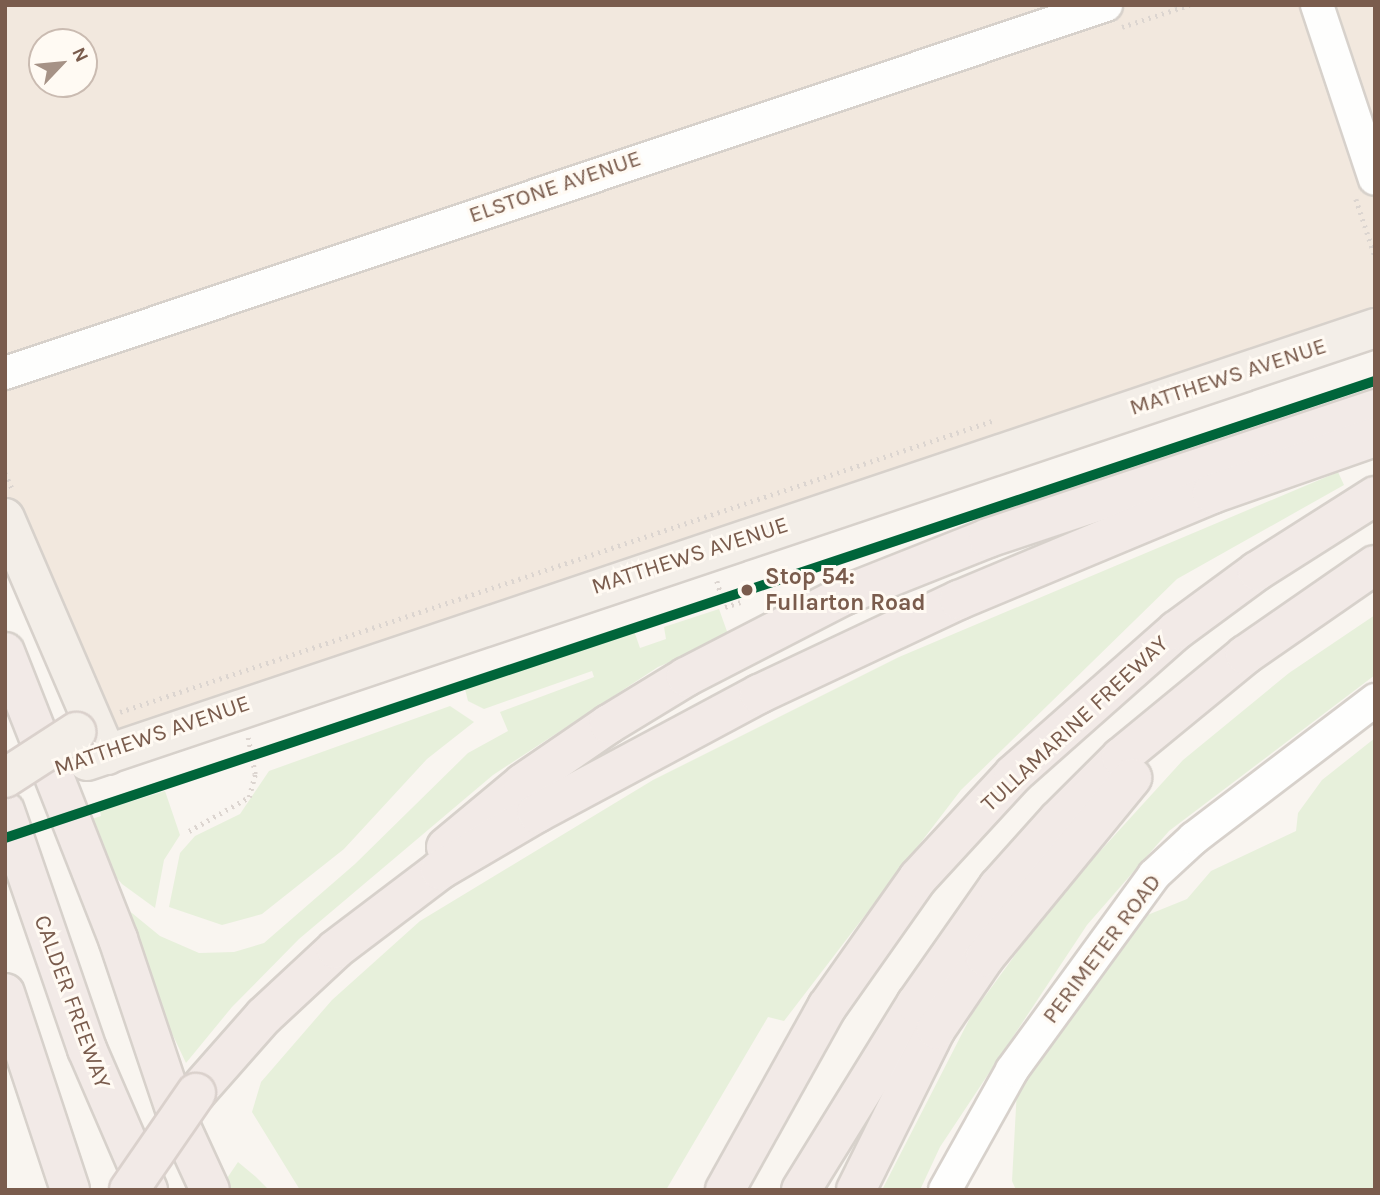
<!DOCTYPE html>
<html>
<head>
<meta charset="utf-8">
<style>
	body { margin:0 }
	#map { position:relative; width:1380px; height:1195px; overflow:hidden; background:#f9f5f0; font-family:Karla,sans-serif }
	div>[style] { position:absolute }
	.residential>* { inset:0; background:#f2e8de }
	.green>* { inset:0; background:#e7f0db }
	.path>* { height:4.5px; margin-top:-2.25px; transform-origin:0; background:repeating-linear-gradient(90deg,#dcd5d0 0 2px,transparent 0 7px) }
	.roads { filter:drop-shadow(2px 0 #d7d1cb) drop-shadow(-2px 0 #d7d1cb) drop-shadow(0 2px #d7d1cb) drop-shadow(0 -2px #d7d1cb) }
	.minor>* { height:32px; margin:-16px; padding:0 16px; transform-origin:16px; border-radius:16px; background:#fefefd }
	.major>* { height:38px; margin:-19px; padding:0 19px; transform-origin:19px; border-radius:19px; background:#f3eee8 }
	.highway>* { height:38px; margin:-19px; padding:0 19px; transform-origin:19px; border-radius:19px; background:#f2eae7 }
	.bridges { filter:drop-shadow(2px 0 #dad1cc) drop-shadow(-2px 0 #dad1cc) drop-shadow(0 2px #dad1cc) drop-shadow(0 -2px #dad1cc) }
	.major-bridge>* { height:38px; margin:-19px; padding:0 19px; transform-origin:19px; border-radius:19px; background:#f3eee8 }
	.highway-bridge>* { height:38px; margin:-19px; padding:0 19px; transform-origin:19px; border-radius:19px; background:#f2eae7 }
	.tram-1>* { height:10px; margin:-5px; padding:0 5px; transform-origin:5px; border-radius:5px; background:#00653a }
	.dots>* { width:19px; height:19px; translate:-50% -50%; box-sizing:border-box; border:4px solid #fffaf3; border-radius:50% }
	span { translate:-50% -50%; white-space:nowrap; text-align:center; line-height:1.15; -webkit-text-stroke:6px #fffaf3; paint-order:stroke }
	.street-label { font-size:23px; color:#7a5c4d }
	.stop-label { font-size:23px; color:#7a5c4d; font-weight:700 }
	.left { translate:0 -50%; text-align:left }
	.frame { position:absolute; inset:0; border:7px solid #7a5c4d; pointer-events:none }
	.north { position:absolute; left:28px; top:28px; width:70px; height:70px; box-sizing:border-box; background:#fffaf3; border:2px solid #cabbb1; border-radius:50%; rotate:64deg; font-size:19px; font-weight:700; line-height:28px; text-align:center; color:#7a5c4d }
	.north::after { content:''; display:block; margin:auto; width:24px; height:32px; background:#a69286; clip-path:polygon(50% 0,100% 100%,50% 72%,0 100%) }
</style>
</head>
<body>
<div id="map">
	<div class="residential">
		<i style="clip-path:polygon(evenodd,5px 5px,1375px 5px,1375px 328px,107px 755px,5px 519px,5px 5px,42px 42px,84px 42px,84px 84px,42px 84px,42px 42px)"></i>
	</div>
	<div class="green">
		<i style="clip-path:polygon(1338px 472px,1344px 485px,1177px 579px,961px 790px,784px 1021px,768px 1017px,666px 1190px,300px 1190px,252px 1112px,261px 1082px,332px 1000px,420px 921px,653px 780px,899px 657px)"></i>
		<i style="clip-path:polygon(719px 609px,729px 637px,658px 667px,493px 775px,299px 939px,232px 1007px,186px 1063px,159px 1006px,127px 909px,160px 936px,199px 953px,234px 952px,264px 943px,355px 864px,468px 753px,508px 731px,500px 712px,594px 677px,592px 671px,484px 709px,468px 701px,464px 685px,632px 625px,640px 648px,666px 639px,664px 627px)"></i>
		<i style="clip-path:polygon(1375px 615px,1375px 675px,1169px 831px,1087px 925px,940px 1147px,920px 1190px,882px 1190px,972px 1014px,1053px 903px,1183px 760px,1289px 673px)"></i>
		<i style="clip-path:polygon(450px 706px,474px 722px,427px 759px,344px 849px,262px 914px,222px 925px,169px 907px,180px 853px,195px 836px,240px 814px,269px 771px)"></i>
		<i style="clip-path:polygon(1375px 738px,1375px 1190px,1016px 1190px,1012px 1181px,1017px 1089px,1145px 916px,1187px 899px,1211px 871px,1296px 831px,1298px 813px,1322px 780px)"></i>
		<i style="clip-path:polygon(165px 791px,180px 835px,164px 860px,155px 908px,122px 884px,102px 861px,85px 821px,101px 816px,100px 811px)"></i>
		<i style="clip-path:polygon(238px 1162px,256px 1177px,269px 1190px,219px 1190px)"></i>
	</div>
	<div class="path">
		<i style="left:1122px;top:27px;width:71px;rotate:-18.2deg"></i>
		<i style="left:1356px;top:199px;width:60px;rotate:71.6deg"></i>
		<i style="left:5px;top:473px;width:17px;rotate:65deg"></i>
		<i style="left:717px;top:581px;width:27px;rotate:73deg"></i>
		<i style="left:725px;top:607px;width:16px;rotate:-18deg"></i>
		<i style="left:120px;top:712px;width:922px;rotate:-18.45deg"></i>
		<i style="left:189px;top:831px;width:69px;rotate:-29.5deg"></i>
		<i style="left:249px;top:797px;width:24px;rotate:-75deg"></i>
		<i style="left:255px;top:774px;width:37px;rotate:-101deg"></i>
	</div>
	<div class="roads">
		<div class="minor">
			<i style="left:1317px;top:5px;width:183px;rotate:71.6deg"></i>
			<i style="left:5px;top:373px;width:1161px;rotate:-18.48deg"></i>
			<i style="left:945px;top:1190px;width:137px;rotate:-60.8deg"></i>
			<i style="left:1012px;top:1070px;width:241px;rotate:-53.9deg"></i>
			<i style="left:1154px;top:875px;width:54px;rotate:-42.8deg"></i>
			<i style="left:1194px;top:838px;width:228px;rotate:-37.3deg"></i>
		</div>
		<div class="major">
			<i style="left:5px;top:518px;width:258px;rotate:66.7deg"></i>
			<i style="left:87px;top:761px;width:1359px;rotate:-18.58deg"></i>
		</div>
		<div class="highway">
			<i style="left:5px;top:652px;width:308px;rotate:68.5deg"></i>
			<i style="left:118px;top:939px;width:198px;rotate:71.5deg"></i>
			<i style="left:181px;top:1127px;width:69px;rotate:65.3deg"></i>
			<i style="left:5px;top:811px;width:252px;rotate:71deg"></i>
			<i style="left:87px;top:1049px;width:154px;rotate:66.6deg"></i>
			<i style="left:446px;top:847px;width:100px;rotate:-39.7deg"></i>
			<i style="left:523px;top:783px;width:104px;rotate:-34.5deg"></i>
			<i style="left:609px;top:724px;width:90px;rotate:-31.4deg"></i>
			<i style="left:686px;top:677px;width:179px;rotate:-27.3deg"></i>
			<i style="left:845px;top:595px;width:154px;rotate:-21.7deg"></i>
			<i style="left:988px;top:538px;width:408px;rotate:-18.4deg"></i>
			<i style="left:5px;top:993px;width:207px;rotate:71.7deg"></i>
			<i style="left:196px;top:1093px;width:103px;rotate:-48.6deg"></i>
			<i style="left:264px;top:1016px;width:98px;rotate:-42.9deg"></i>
			<i style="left:336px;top:949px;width:131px;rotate:-37.2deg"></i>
			<i style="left:440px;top:870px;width:113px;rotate:-30.4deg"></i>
			<i style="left:537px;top:813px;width:252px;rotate:-28.2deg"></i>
			<i style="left:759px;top:694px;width:221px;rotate:-25.2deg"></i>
			<i style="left:959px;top:600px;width:274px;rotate:-22.7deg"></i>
			<i style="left:1212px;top:494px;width:173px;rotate:-19.3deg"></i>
			<i style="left:725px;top:1190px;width:210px;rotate:-60.9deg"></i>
			<i style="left:827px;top:1007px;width:158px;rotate:-54.8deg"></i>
			<i style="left:918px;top:878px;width:142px;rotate:-47.3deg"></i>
			<i style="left:1014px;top:774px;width:217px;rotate:-41.5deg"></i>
			<i style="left:1177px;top:630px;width:99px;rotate:-36.4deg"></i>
			<i style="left:1257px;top:571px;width:140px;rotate:-32.4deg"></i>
			<i style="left:801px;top:1190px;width:219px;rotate:-58.3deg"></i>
			<i style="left:916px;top:1004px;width:143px;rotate:-55deg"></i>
			<i style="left:998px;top:887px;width:90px;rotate:-48.2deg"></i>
			<i style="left:1058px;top:820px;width:89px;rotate:-45deg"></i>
			<i style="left:1121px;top:757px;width:161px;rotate:-39.4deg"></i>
			<i style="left:1245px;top:655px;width:158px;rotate:-34.7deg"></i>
			<i style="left:856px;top:1190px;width:180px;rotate:-63.6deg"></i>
			<i style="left:936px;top:1029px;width:87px;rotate:-55.8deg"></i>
			<i style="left:985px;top:957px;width:232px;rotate:-50.6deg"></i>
		</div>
	</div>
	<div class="bridges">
		<div class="major-bridge">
			<i style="left:5px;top:778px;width:85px;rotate:-32.9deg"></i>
		</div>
		<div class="highway-bridge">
			<i style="left:129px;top:1190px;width:118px;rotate:-55.4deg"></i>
		</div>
	</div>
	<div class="tram-1">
		<i style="left:5px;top:838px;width:1444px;rotate:-18.45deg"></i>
	</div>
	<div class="dots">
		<i style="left:747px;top:590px;background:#7a5c4d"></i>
	</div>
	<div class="street-label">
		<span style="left:555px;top:187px;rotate:-19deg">ELSTONE AVENUE</span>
		<span style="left:1228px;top:377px;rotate:-18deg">MATTHEWS AVENUE</span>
		<span style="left:690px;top:556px;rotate:-18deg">MATTHEWS AVENUE</span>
		<span style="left:1075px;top:724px;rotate:-43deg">TULLAMARINE FREEWAY</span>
		<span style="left:152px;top:736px;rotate:-19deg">MATTHEWS AVENUE</span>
		<span style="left:1102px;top:949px;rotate:-53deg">PERIMETER ROAD</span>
		<span style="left:72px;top:1002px;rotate:70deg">CALDER FREEWAY</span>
	</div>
	<div class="stop-label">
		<span class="left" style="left:765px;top:590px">Stop 54:<br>Fullarton Road</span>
	</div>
	<div class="frame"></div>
	<div class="north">N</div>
</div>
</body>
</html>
